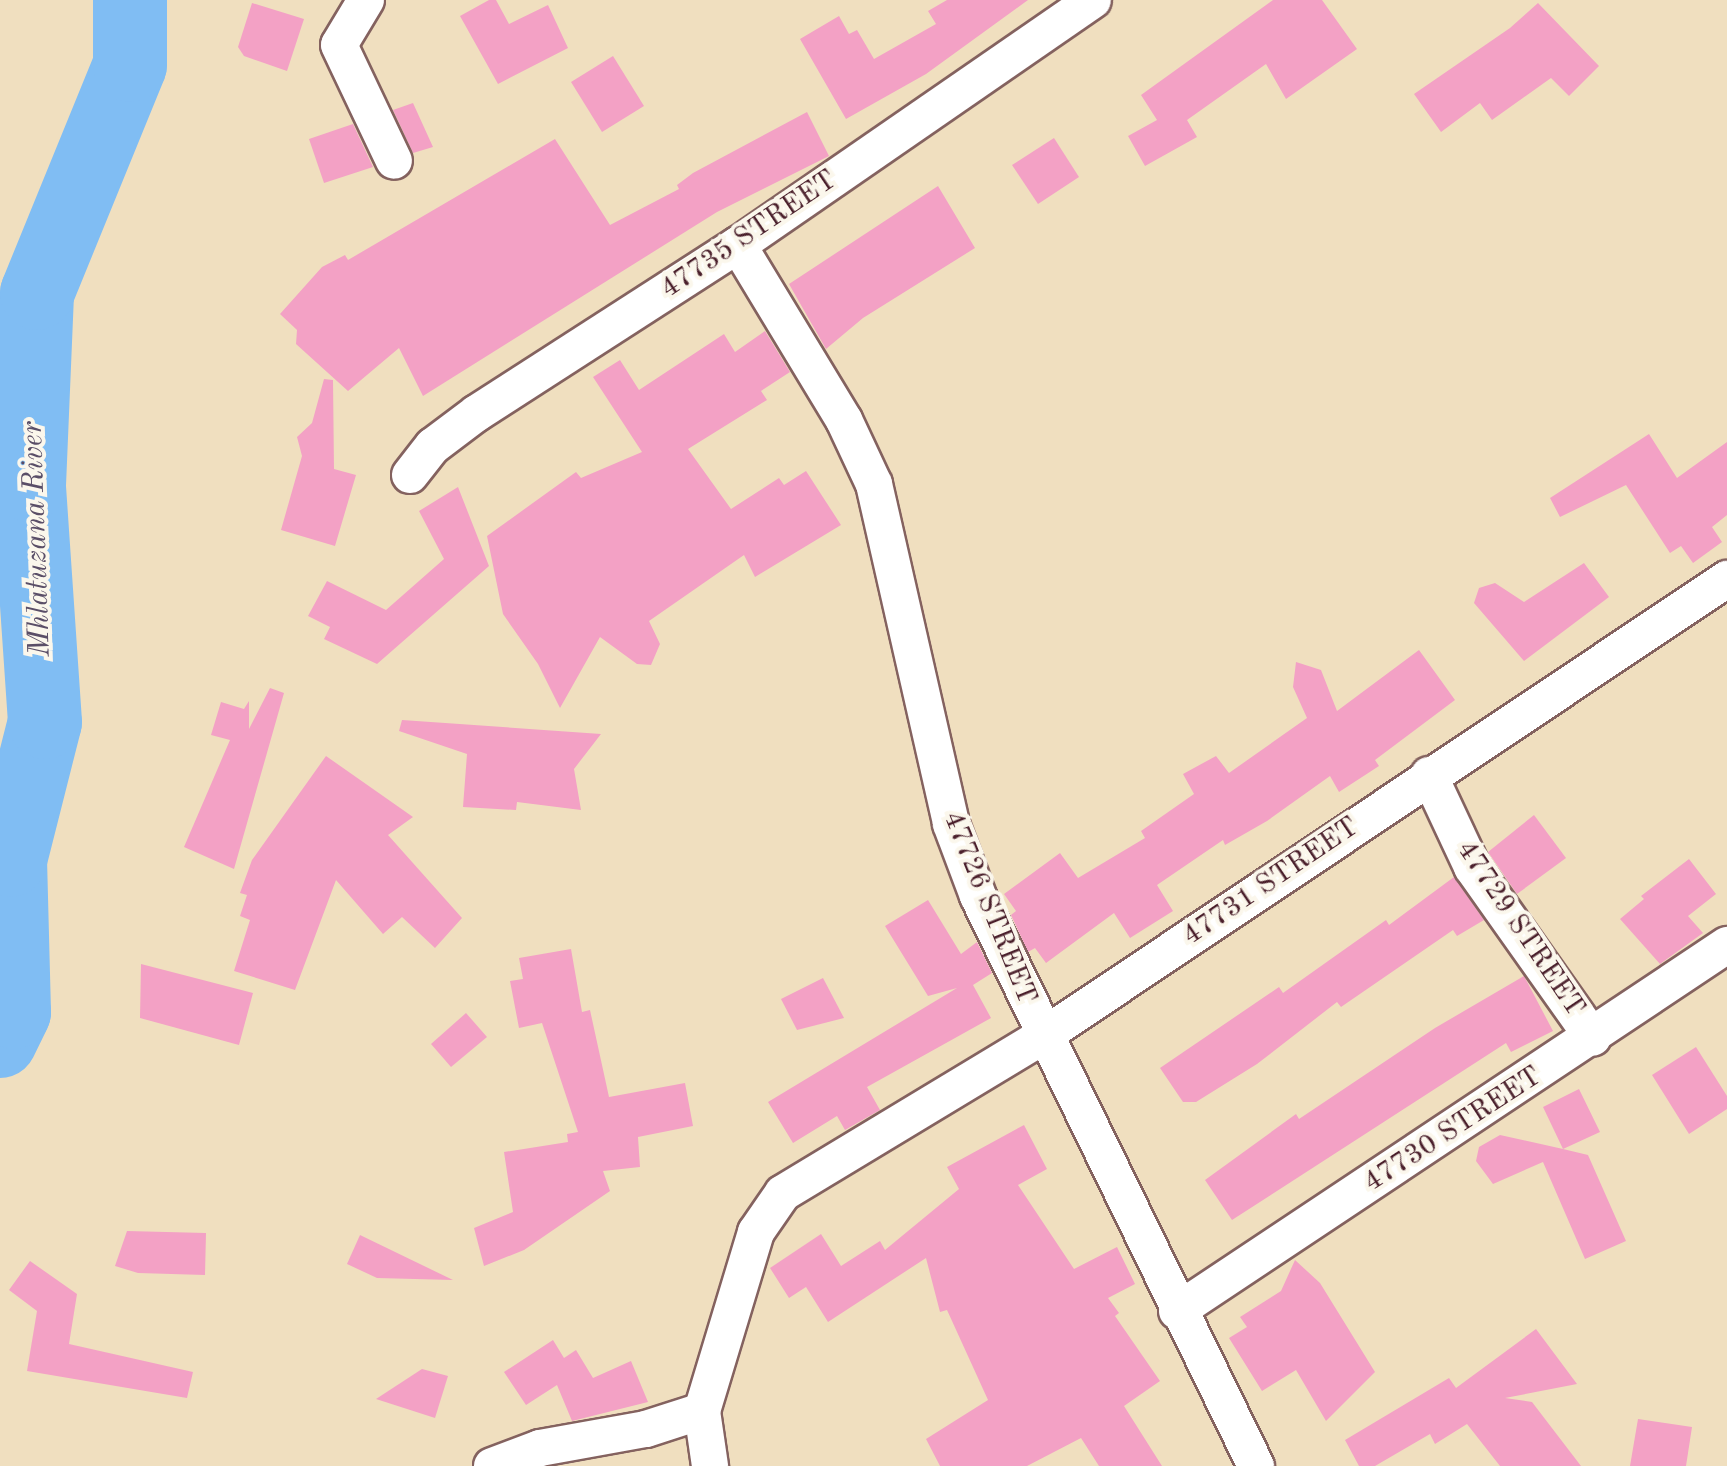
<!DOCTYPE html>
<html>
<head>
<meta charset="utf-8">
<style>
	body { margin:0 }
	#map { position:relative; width:1727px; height:1466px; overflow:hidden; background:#f0dfbf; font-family:"Old Standard TT",serif }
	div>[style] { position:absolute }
	.river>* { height:74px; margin:-37px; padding:0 37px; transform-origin:37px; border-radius:37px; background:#80bdf3 }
	.building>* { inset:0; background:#f3a1c5 }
	.roads { filter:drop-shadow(2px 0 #84625f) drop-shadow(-2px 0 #84625f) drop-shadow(0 2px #84625f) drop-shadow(0 -2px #84625f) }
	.minor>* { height:36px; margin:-18px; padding:0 18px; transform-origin:18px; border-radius:18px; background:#fff }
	span { translate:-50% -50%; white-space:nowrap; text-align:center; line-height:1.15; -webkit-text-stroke:8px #fbf7ec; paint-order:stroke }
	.street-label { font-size:28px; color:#4a1f2b }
	.water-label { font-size:30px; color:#5a4e67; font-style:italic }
</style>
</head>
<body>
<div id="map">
	<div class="river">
		<i style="left:0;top:1041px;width:32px;rotate:-64deg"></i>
		<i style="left:14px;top:1012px;width:152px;rotate:-91.5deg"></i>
		<i style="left:10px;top:860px;width:142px;rotate:-75.8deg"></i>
		<i style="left:45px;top:722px;width:238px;rotate:-93.9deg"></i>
		<i style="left:29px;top:485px;width:192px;rotate:-87.6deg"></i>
		<i style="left:37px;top:293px;width:246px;rotate:-67.8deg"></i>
		<i style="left:130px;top:65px;width:65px;rotate:-90deg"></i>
	</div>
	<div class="building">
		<i style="clip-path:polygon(489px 0,496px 0,509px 24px,548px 5px,568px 48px,498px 84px,460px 16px)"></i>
		<i style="clip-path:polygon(947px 0,1028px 0,926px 74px,846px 119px,800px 39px,839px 16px,849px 34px,857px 30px,874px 59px,936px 24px,928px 11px)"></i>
		<i style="clip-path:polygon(1273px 0,1322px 0,1357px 49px,1286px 99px,1266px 64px,1187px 120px,1197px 137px,1145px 166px,1128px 136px,1157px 120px,1141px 95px)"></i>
		<i style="clip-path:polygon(252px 3px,304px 19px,287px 71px,244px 56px,238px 47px)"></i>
		<i style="clip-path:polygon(1538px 3px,1599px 66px,1569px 96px,1551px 78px,1492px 120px,1480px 103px,1441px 132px,1414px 94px,1510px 28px)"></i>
		<i style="clip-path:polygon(613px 56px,644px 106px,602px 132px,571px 82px)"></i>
		<i style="clip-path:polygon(413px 103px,433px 147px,413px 153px,393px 110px)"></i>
		<i style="clip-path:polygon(807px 112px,829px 156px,717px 212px,423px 396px,399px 348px,348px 391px,296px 344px,297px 330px,280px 314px,322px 267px,345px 255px,348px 260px,555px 139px,610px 225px,679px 189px,677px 185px,693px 173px)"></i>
		<i style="clip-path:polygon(353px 124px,373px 167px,324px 183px,309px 139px)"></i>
		<i style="clip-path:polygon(1054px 138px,1079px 177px,1038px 204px,1012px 165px)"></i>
		<i style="clip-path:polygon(938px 186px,975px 248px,863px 318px,826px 349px,789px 284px)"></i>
		<i style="clip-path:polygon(765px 331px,790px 372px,761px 391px,767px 400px,688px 449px,731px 509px,779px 478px,784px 485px,806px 471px,841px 525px,755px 577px,744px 555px,649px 621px,660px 644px,651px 665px,637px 664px,600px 637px,560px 708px,538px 664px,503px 614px,487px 536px,576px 472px,581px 478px,642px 452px,593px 377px,620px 360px,639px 390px,724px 334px,735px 352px)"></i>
		<i style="clip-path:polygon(324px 379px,333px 380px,334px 469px,356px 475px,335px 546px,281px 530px,302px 456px,297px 437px,312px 423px)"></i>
		<i style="clip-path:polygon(1649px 434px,1677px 478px,1727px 442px,1727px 515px,1712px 527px,1722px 542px,1693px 563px,1681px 546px,1670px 553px,1626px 485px,1560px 517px,1550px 498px)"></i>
		<i style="clip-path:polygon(458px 487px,489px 566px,377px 664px,324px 639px,330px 627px,308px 616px,327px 581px,386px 610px,444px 559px,419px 511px)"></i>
		<i style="clip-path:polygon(1584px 563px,1609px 597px,1524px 661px,1474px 603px,1479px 588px,1495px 583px,1524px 602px)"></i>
		<i style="clip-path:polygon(1419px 650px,1455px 700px,1375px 760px,1379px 766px,1339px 792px,1330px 776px,1267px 821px,1225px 845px,1223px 840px,1157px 885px,1173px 911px,1130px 938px,1114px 913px,1046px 963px,1035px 948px,1028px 952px,1011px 915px,1016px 911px,1004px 894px,1060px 853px,1078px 878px,1145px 838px,1141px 831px,1194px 794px,1183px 774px,1216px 756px,1229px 773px,1307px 718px,1293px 687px,1296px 662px,1321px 670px,1337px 711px)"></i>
		<i style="clip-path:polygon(270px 688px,284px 693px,234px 869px,184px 847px,230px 740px,211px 735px,221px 702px,244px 709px,249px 701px,249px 729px)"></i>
		<i style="clip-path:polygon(402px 720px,601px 734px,574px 769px,581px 810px,517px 802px,516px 810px,463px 807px,467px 754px,399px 731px)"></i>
		<i style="clip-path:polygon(326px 756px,413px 817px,388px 835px,462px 918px,435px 948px,402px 917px,383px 934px,336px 880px,295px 990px,234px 971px,250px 920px,240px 916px,247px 895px,240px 893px,252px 860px)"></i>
		<i style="clip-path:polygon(1534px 815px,1566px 858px,1517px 894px,1488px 852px)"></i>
		<i style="clip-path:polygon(1689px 859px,1716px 894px,1688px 916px,1703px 933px,1660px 964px,1620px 919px,1644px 899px,1641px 896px)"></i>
		<i style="clip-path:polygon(1454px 877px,1484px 920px,1457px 936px,1453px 930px,1341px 1007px,1337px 1002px,1257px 1064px,1196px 1102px,1183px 1102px,1160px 1068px,1279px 987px,1283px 993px,1386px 920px,1389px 925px)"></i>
		<i style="clip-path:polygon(928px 900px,961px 954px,977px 942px,992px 973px,973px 985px,991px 1018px,867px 1087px,880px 1110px,845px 1130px,837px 1116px,793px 1143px,768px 1102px,957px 988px,928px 996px,885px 926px)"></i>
		<i style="clip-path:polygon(571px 949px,582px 1012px,590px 1010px,609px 1097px,685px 1083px,693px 1126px,638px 1137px,640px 1167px,603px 1171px,610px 1191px,524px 1250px,484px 1266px,474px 1228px,513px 1212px,504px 1152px,568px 1142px,567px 1134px,578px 1132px,542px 1023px,519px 1028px,510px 981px,523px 979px,519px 958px)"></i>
		<i style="clip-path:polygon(141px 964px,253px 993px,239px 1045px,140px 1018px)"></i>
		<i style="clip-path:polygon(1524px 976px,1553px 1031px,1511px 1052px,1506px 1043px,1232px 1220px,1205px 1180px,1296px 1114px,1299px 1119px,1435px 1028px)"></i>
		<i style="clip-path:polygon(823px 978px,844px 1018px,797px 1030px,781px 999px)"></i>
		<i style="clip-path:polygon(466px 1013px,487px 1037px,451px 1067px,431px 1044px)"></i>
		<i style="clip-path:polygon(1696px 1047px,1727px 1096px,1727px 1109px,1689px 1134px,1652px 1075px)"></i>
		<i style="clip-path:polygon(1579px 1089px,1600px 1132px,1563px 1149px,1588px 1155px,1626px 1241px,1585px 1259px,1543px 1162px,1493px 1184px,1476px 1161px,1479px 1147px,1500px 1135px,1563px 1149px,1543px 1107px)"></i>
		<i style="clip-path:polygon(1024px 1125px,1047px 1169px,1018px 1185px,1074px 1269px,1117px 1247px,1135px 1284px,1108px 1298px,1119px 1313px,1115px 1316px,1160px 1381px,1124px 1406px,1162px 1466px,1099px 1466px,1081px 1438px,1027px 1466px,940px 1466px,926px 1439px,988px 1400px,947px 1310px,940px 1312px,926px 1258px,828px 1322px,806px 1287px,789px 1298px,770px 1268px,821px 1234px,841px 1266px,880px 1241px,885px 1250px,959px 1189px,947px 1167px)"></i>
		<i style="clip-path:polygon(127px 1231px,206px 1233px,205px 1275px,138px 1273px,115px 1266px)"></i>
		<i style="clip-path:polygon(360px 1235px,453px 1280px,377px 1278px,347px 1264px)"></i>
		<i style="clip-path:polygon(1295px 1260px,1320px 1283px,1375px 1372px,1326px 1421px,1296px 1370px,1262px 1391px,1229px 1338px,1247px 1327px,1240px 1317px,1281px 1291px)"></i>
		<i style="clip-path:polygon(30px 1261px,77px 1294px,69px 1344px,193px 1372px,187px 1398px,27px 1371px,37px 1311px,9px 1290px)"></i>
		<i style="clip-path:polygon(1536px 1329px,1577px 1384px,1505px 1398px,1532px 1402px,1581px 1466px,1500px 1466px,1467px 1424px,1435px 1444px,1430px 1434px,1375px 1466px,1359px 1466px,1345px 1440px,1449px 1378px,1456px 1388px)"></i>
		<i style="clip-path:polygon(553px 1340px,564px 1358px,576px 1350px,593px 1378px,631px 1361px,648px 1402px,572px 1421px,557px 1385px,526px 1405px,504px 1372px)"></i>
		<i style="clip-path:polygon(422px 1369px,448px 1376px,435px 1418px,376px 1399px)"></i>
		<i style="clip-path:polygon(1638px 1419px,1692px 1427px,1686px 1466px,1630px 1466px)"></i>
	</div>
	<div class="roads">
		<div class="minor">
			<i style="left:366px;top:0;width:52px;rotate:121deg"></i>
			<i style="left:339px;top:45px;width:128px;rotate:64.6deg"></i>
			<i style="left:738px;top:245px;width:205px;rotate:58.8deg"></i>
			<i style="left:844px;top:420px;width:71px;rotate:64.9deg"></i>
			<i style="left:874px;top:484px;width:349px;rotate:77.2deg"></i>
			<i style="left:951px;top:824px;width:77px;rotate:69.4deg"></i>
			<i style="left:978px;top:896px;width:634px;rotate:64deg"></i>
			<i style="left:410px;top:475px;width:37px;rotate:-52deg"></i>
			<i style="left:433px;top:446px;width:55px;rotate:-36.9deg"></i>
			<i style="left:477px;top:413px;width:310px;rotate:-32.8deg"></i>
			<i style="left:738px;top:245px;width:431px;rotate:-34.6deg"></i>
			<i style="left:1429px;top:775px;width:102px;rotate:64.9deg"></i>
			<i style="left:1472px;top:867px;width:209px;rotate:54.7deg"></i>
			<i style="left:1177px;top:1311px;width:661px;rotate:-33.64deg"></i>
			<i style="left:702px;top:1411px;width:56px;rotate:81.7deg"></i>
			<i style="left:492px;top:1466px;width:51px;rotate:-20.6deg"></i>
			<i style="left:540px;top:1448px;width:108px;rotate:-10.2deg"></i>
			<i style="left:646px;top:1429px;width:59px;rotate:-17.8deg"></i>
			<i style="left:702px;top:1411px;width:187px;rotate:-73.2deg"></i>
			<i style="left:756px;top:1232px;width:47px;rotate:-55.3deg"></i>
			<i style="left:783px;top:1193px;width:304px;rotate:-31.1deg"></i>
			<i style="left:1043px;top:1036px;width:823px;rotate:-33.75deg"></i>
		</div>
	</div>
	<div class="street-label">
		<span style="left:749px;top:235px;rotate:-34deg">47735 STREET</span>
		<span style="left:1271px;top:882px;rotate:-34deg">47731 STREET</span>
		<span style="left:989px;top:908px;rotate:68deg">47726 STREET</span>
		<span style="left:1520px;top:929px;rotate:56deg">47729 STREET</span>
		<span style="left:1453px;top:1130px;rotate:-33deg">47730 STREET</span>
	</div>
	<div class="water-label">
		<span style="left:37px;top:539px;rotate:-92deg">Mhlatuzana River</span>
	</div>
</div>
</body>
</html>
